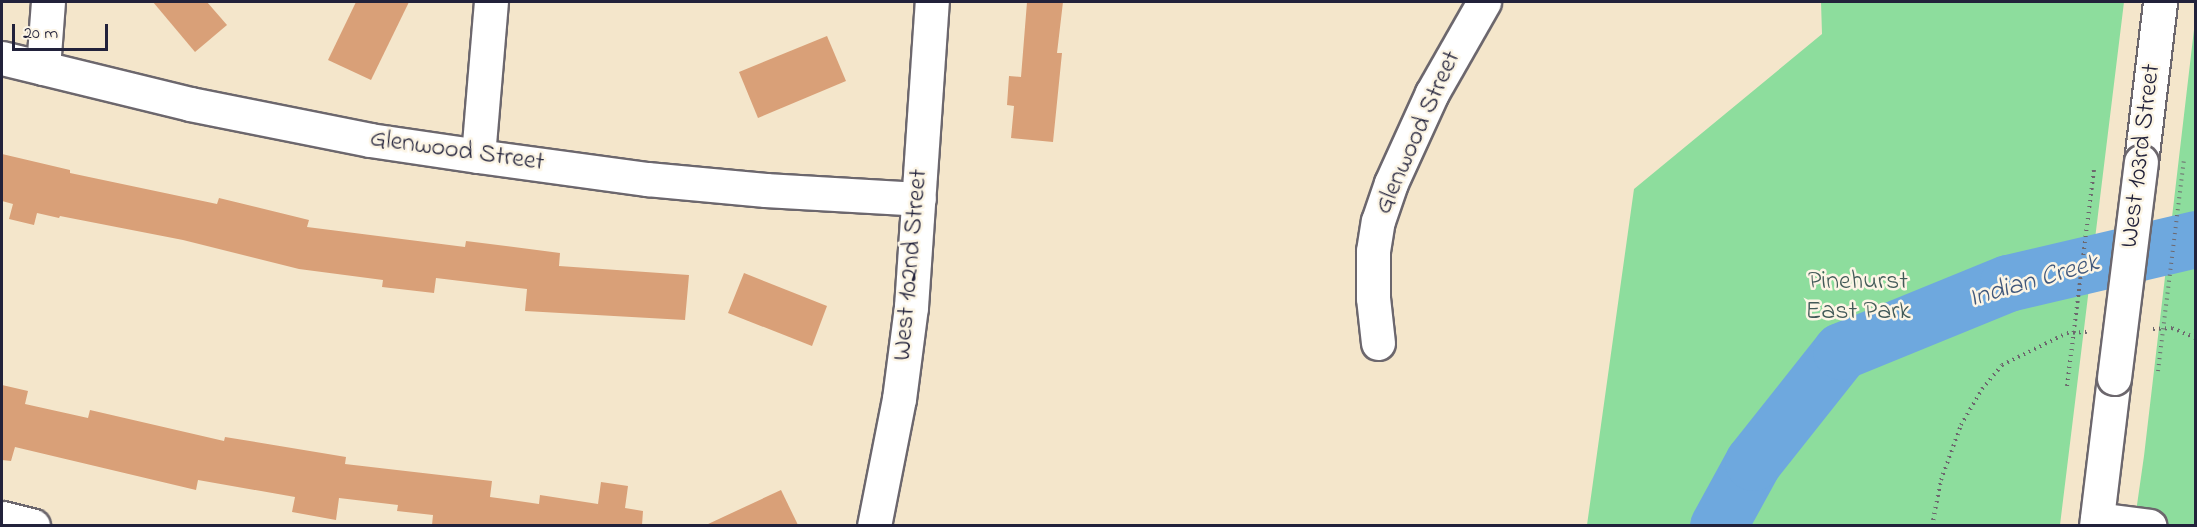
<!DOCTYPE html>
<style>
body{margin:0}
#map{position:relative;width:2197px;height:527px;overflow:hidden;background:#f4e6cb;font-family:"Indie Flower",sans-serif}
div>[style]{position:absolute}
.green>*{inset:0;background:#8ddd9d}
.river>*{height:57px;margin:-28.5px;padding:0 28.5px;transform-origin:28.5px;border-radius:28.5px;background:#6ea8de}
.building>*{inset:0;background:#d9a078}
.path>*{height:4px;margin-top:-2px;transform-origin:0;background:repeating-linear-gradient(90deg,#6c676d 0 1.5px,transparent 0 6px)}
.roads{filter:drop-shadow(2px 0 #6c676d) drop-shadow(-2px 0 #6c676d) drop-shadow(0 2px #6c676d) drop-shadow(0 -2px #6c676d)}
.minor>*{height:33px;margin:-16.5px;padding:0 16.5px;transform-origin:16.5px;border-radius:16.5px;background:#fff}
.major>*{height:33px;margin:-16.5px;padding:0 16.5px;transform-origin:16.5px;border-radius:16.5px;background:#fff}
.path-bridge>*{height:4px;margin-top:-2px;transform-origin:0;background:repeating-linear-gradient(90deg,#6c676d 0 1.5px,transparent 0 6px)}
.bridges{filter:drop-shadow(2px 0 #6c676d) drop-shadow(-2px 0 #6c676d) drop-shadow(0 2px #6c676d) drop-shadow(0 -2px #6c676d)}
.major-bridge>*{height:33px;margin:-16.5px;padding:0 16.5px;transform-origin:16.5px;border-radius:16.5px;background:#fff}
span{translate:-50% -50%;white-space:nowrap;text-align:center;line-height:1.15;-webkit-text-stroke:5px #fcf5e5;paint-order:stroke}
.street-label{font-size:26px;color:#22223b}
.park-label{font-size:26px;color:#425a58}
.water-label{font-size:27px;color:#40587c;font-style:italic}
.frame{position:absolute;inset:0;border:3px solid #22223b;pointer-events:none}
.scale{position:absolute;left:12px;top:24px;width:96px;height:27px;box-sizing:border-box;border:3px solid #22223b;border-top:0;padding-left:8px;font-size:18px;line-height:21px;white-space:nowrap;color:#22223b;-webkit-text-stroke:4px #fcf5e5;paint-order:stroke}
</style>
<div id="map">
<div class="green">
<i style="clip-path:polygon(1821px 2px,2124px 2px,2060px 525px,1587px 525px,1634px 189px,1822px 34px)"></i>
<i style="clip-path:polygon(2195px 21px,2195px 525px,2134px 526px,2144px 456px)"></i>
</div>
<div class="river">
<i style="left:1718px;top:526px;width:73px;rotate:-61.3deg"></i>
<i style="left:1753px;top:462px;width:142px;rotate:-51.6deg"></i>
<i style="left:1841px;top:351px;width:180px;rotate:-22.2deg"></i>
<i style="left:2008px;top:283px;width:193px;rotate:-13.2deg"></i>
</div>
<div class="building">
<i style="clip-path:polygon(153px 2px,207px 2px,227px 25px,195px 52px)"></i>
<i style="clip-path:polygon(356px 2px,409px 2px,371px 80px,328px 60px)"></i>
<i style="clip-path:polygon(1027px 2px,1063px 2px,1057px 53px,1062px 53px,1053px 142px,1011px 138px,1014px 106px,1007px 105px,1009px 76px,1021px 77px)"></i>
<i style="clip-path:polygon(827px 36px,846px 81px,758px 118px,739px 72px)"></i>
<i style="clip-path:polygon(2px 154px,70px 170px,70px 173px,217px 204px,219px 198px,309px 220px,307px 227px,465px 247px,466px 241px,560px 253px,559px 266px,689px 275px,685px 320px,525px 311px,527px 289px,436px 278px,434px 293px,382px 287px,383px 280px,299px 269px,183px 240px,60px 216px,59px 218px,37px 213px,34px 225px,9px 219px,13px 204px,2px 201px)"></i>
<i style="clip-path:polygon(744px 273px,827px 306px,812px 346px,728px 313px)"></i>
<i style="clip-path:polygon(2px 385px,28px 391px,25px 404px,88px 418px,90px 410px,224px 441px,225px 437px,346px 457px,345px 464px,492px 481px,490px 497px,539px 504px,540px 495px,598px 504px,601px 482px,628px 486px,625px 508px,643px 511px,642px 525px,432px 525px,433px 515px,397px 511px,398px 505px,339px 498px,336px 520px,292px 512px,295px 497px,198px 480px,196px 490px,15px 447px,11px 461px,2px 460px)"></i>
<i style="clip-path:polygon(781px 490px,798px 525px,706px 525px)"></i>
</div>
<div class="path">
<i style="left:2153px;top:329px;width:19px;rotate:-3deg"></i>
<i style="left:2172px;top:328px;width:26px;rotate:23deg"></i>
<i style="left:1932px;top:526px;width:47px;rotate:-78.9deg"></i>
<i style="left:1941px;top:480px;width:59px;rotate:-70deg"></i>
<i style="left:1961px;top:425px;width:42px;rotate:-59.7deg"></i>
<i style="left:1982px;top:389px;width:31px;rotate:-50deg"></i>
<i style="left:2002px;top:365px;width:72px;rotate:-26.2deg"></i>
<i style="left:2067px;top:333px;width:22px;rotate:-3deg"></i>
</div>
<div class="roads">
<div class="minor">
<i style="left:2px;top:58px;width:194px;rotate:13.7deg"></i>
<i style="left:190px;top:104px;width:184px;rotate:11.3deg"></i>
<i style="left:370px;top:140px;width:109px;rotate:8.4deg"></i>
<i style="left:478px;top:156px;width:171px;rotate:7.8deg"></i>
<i style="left:647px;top:179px;width:119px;rotate:5.3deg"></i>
<i style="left:765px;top:190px;width:154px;rotate:3.3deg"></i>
<i style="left:43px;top:68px;width:66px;rotate:-85.7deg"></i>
<i style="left:478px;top:156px;width:155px;rotate:-85.2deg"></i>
<i style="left:1378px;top:343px;width:45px;rotate:-96.3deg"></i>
<i style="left:1373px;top:298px;width:47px;rotate:-90deg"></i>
<i style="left:1373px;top:251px;width:30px;rotate:-81deg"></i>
<i style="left:1378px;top:221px;width:40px;rotate:-71.1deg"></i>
<i style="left:1391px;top:183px;width:99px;rotate:-65.5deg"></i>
<i style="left:1432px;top:93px;width:105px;rotate:-60.3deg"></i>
<i style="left:2px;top:518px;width:32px;rotate:14deg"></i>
<i style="left:2097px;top:519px;width:53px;rotate:7.5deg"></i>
<i style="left:874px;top:526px;width:129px;rotate:-78.9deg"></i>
<i style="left:899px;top:399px;width:93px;rotate:-82.6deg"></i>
<i style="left:911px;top:307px;width:306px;rotate:-86.1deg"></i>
</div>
<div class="major">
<i style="left:2141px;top:162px;width:161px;rotate:-83.2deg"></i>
<i style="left:2096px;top:526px;width:149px;rotate:-83.1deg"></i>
</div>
</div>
<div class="path-bridge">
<i style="left:2158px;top:371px;width:213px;rotate:-83deg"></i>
<i style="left:2067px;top:386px;width:220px;rotate:-82.9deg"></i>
</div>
<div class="bridges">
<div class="major-bridge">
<i style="left:2114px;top:378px;width:218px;rotate:-82.9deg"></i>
</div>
</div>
<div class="street-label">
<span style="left:1419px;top:133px;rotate:-66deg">Glenwood Street</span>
<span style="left:457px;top:152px;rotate:8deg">Glenwood Street</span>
<span style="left:2142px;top:156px;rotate:-83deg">West 103rd Street</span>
<span style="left:912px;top:265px;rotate:-85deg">West 102nd Street</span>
</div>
<div class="park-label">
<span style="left:1858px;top:298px">Pinehurst<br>East Park</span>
</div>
<div class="water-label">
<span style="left:2034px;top:281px;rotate:-16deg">Indian Creek</span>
</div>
<div class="frame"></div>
<div class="scale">20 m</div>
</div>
